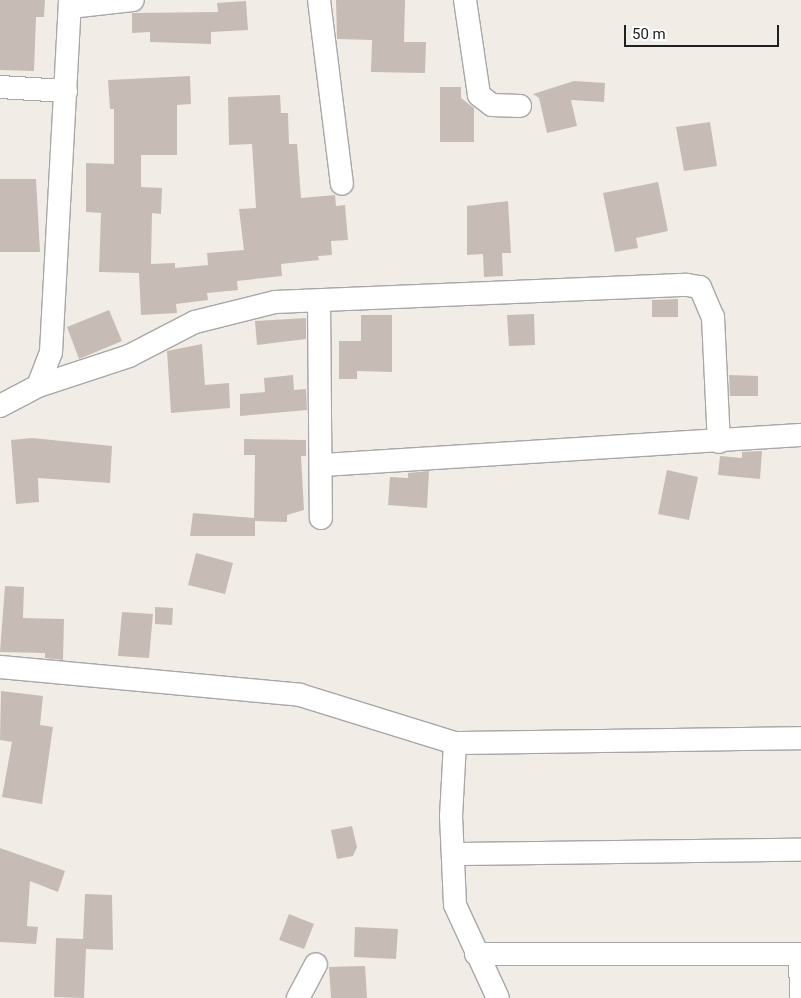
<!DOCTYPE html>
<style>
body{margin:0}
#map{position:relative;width:801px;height:998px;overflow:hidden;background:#f1ede6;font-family:Roboto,sans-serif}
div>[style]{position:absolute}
.building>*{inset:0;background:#c6bcb5}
.roads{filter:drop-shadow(1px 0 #a7a7a7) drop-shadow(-1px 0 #a7a7a7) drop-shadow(0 1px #a7a7a7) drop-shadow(0 -1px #a7a7a7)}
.minor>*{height:22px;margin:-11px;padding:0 11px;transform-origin:11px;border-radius:11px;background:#fff}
span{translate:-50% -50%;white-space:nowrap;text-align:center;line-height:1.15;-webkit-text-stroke:4px #fff;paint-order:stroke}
.scale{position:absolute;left:624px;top:25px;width:155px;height:22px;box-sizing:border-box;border:2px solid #202020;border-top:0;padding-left:6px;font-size:15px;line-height:18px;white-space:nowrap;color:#202020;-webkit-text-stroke:4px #fff;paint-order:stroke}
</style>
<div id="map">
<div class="building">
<i style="clip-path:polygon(0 0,45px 0,44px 17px,36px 17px,34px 71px,0 70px)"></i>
<i style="clip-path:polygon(336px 0,405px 0,404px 42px,426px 42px,425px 73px,371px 72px,372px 40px,337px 39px)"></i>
<i style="clip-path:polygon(246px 1px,248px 30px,211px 32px,211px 44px,150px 42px,150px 32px,132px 33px,132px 13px,218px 12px,217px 3px)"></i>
<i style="clip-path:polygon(190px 76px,191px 104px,177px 105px,177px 155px,141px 155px,141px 187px,162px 188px,161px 214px,152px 213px,151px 264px,175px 263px,175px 268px,208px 265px,207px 253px,244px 250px,239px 209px,256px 208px,252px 144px,229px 145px,228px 97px,280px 95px,281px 113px,288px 113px,289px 144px,297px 144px,301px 198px,335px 195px,336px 206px,345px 205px,348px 240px,331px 241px,332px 255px,318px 256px,319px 260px,281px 264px,282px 276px,237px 281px,238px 290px,207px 293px,208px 300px,176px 304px,177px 313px,141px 315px,139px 273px,99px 272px,101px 213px,86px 212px,86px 163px,114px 164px,114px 109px,110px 109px,108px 80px)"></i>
<i style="clip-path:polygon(574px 81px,605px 83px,604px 102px,571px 100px,577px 126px,547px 133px,539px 98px,533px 94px)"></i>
<i style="clip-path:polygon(440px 87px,461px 87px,461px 98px,474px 108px,474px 142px,440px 142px)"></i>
<i style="clip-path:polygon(710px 122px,717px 166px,684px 171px,676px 127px)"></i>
<i style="clip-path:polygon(0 179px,36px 179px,40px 252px,0 252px)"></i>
<i style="clip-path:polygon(658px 182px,668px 231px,636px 238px,638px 248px,615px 252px,603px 193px)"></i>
<i style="clip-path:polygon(508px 201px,511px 253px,502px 253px,503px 276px,484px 277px,483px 254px,467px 255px,467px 206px)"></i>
<i style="clip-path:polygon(678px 299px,678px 317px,652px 317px,652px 300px)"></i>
<i style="clip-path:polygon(109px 310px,122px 341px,79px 359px,67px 327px)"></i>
<i style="clip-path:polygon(534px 314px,535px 345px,509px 346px,507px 315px)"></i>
<i style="clip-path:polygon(361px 315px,392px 315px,392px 372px,357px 371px,357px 379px,339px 379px,339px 341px,361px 341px)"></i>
<i style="clip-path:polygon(306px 318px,306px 339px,257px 345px,255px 321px)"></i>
<i style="clip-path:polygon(202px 344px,205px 385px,229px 383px,230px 408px,171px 413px,167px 351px)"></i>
<i style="clip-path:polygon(293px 375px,294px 390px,306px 389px,307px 410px,240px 416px,240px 394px,265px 392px,264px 378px)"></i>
<i style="clip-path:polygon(729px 375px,758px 376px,758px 396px,730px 396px)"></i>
<i style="clip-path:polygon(32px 438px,112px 446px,110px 483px,38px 478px,39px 502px,16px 504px,11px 440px)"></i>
<i style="clip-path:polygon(244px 439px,306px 440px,306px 456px,301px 456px,304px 510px,287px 515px,287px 522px,255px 521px,255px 536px,190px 536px,193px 513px,254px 518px,255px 455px,244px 455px)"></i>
<i style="clip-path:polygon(762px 451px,760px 479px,718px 475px,720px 456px,742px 458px,742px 452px)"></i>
<i style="clip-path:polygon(667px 470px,698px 477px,689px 520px,658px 514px)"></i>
<i style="clip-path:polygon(429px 471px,427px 508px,388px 505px,390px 477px,408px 478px,408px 473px)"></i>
<i style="clip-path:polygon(196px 553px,233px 563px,225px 594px,188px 585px)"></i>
<i style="clip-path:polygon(5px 586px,24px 587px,23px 618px,64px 619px,63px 660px,45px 658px,45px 653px,0 652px)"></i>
<i style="clip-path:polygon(155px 607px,173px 608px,172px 625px,155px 624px)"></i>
<i style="clip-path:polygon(122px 612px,153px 614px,149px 658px,118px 656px)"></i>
<i style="clip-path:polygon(1px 691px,43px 696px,40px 725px,53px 727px,42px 804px,2px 797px,12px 742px,0 740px)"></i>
<i style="clip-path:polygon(352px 826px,357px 847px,353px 856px,337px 859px,331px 830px)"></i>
<i style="clip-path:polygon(0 848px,65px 871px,58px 892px,30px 881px,27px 926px,38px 927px,36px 944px,0 942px)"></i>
<i style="clip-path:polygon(85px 894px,112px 895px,113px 950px,86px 949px,84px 998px,54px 997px,56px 938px,83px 939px)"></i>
<i style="clip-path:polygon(289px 914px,314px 924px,304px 949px,279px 940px)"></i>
<i style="clip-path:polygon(355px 927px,398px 929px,396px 959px,354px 957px)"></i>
<i style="clip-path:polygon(365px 966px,367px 998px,331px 998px,329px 967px)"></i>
</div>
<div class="roads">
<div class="minor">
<i style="left:319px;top:0;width:185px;rotate:82.9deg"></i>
<i style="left:465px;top:0;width:96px;rotate:81.6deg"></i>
<i style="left:479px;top:95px;width:16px;rotate:38deg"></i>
<i style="left:492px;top:105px;width:28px;rotate:2deg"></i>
<i style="left:70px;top:7px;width:63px;rotate:-6.3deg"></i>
<i style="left:0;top:87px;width:66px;rotate:3.5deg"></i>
<i style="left:319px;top:301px;width:217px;rotate:89.5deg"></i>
<i style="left:38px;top:386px;width:96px;rotate:-18.2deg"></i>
<i style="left:129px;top:356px;width:74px;rotate:-27.3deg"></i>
<i style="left:195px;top:322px;width:82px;rotate:-14deg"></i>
<i style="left:275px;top:302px;width:412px;rotate:-2.4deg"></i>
<i style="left:687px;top:285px;width:13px;rotate:9deg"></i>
<i style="left:700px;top:287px;width:33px;rotate:67deg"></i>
<i style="left:713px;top:317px;width:125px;rotate:87.3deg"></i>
<i style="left:0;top:406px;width:43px;rotate:-27.8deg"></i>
<i style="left:38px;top:386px;width:36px;rotate:-69deg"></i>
<i style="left:51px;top:352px;width:353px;rotate:-86.9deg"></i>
<i style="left:322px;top:465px;width:480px;rotate:-3.6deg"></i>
<i style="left:0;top:667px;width:301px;rotate:5.3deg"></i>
<i style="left:300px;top:695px;width:162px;rotate:17.2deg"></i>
<i style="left:455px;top:743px;width:73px;rotate:93.1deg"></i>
<i style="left:451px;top:816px;width:89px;rotate:87.4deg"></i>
<i style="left:455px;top:905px;width:102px;rotate:65.2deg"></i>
<i style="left:455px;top:743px;width:346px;rotate:-0.8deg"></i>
<i style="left:453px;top:854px;width:348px;rotate:-0.7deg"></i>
<i style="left:476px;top:954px;width:325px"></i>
<i style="left:800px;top:954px;width:44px;rotate:88.7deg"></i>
<i style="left:298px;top:998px;width:38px;rotate:-62deg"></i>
</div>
</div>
<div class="scale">50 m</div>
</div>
